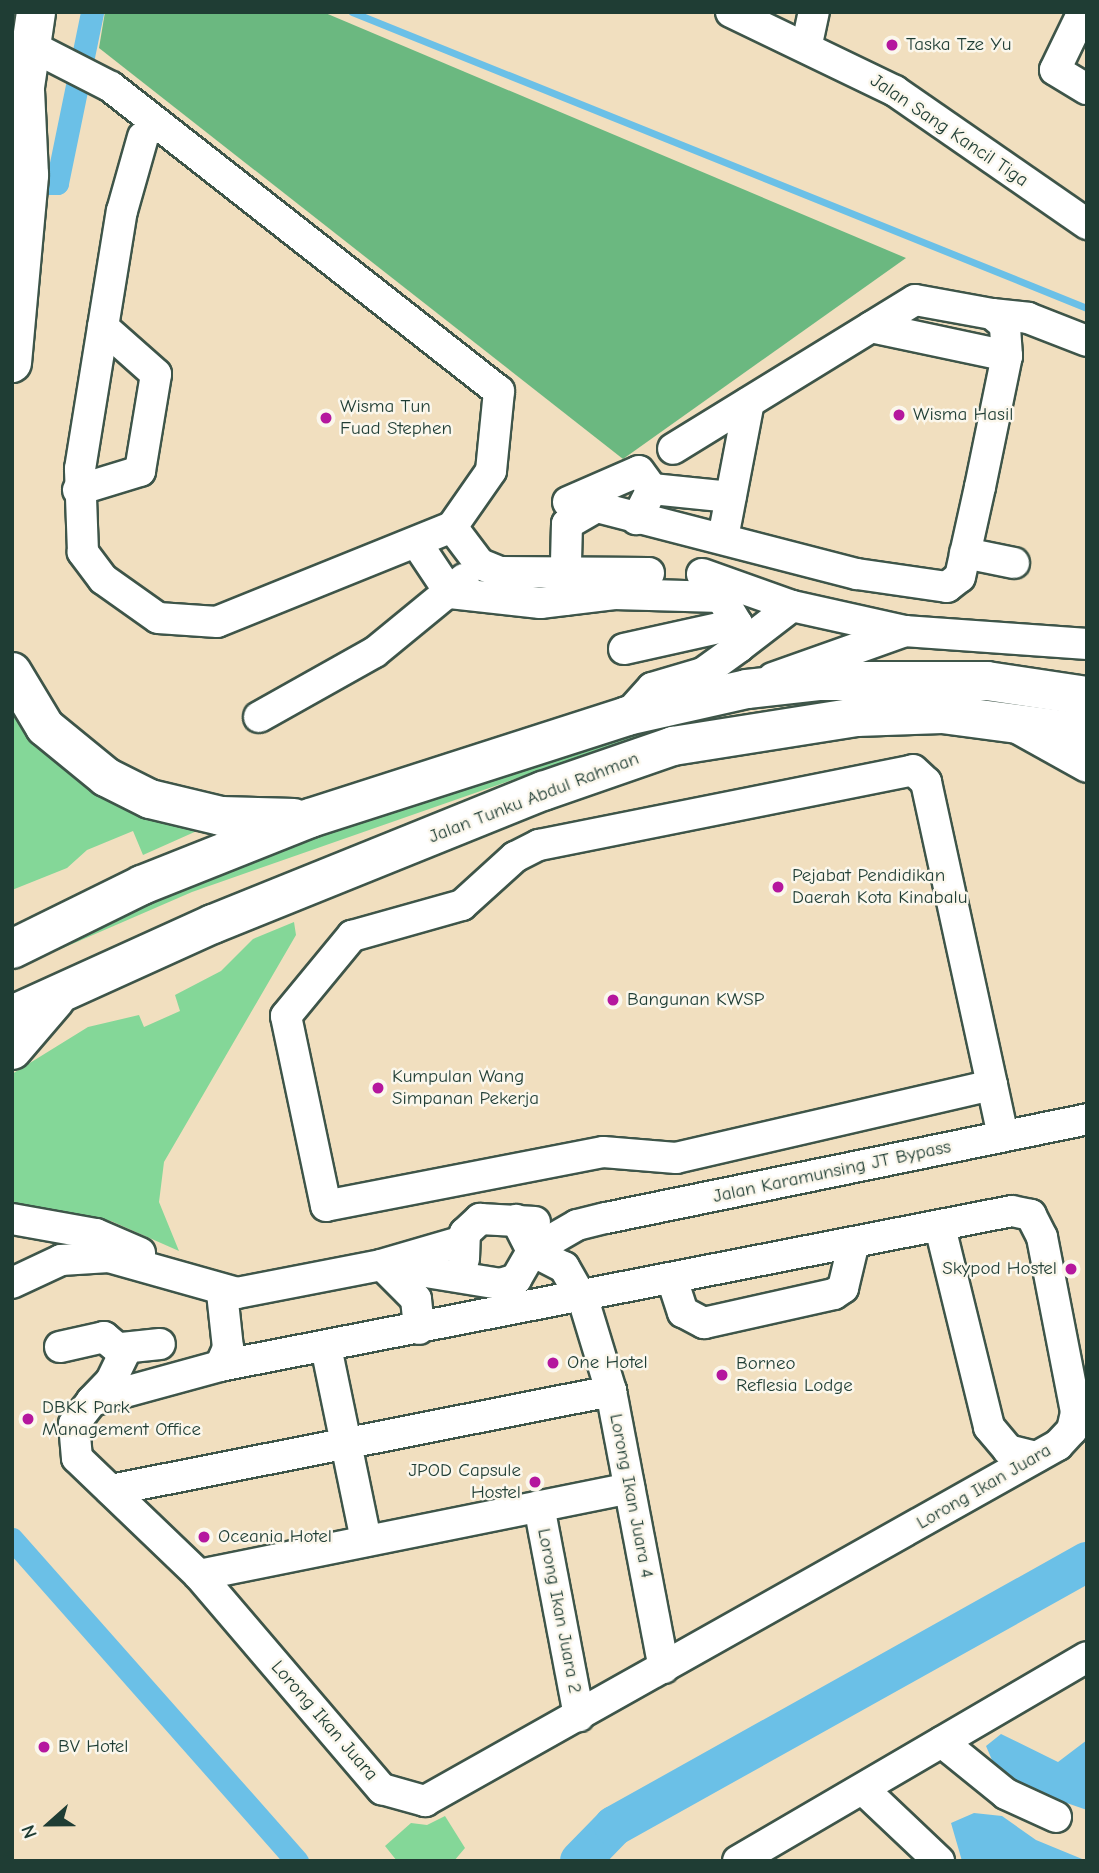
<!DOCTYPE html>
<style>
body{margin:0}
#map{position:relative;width:1099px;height:1873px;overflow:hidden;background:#f1dfbf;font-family:"Comic Neue",sans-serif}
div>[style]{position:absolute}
.green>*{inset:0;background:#84d798}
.forest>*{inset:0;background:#6bb880}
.water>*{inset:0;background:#6bc0e7}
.stream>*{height:7px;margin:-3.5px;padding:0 3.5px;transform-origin:3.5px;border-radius:3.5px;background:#6bc0e7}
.canal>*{height:23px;margin:-11.5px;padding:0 11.5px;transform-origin:11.5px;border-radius:11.5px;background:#6bc0e7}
.river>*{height:40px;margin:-20px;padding:0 20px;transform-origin:20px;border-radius:20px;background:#6bc0e7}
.roads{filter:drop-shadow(2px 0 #3e5549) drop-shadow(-2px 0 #3e5549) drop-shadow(0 2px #3e5549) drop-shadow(0 -2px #3e5549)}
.minor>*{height:30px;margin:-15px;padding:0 15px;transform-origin:15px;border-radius:15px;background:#fff}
.major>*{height:38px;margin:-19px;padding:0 19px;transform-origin:19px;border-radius:19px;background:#fff}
.dots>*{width:19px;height:19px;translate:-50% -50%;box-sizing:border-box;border:4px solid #fbf7ec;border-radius:50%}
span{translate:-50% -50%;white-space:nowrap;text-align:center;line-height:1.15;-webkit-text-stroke:5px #fbf7ec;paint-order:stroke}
.poi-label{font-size:19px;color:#1f3d34}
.left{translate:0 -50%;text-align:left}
.right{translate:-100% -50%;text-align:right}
.street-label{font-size:19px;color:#1f3d34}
.frame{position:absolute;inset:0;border:14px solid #1f3d34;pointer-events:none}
.north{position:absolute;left:14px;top:1789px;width:70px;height:70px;-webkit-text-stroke:5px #fbf7ec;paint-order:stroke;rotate:249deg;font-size:19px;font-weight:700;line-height:28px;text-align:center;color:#1f3d34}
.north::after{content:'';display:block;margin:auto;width:24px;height:32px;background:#1f3d34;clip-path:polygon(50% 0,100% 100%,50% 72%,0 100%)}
</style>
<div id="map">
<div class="green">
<i style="clip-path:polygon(12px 689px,208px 826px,143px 855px,133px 831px,87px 850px,67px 868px,12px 890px)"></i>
<i style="clip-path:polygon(669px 725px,192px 892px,56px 951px,189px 883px,283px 846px,600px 736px)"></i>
<i style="clip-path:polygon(294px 922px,296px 935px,164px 1162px,159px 1202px,179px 1251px,111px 1221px,12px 1208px,12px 1074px,88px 1027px,139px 1015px,144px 1027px,180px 1011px,175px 995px,221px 971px,253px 939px)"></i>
<i style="clip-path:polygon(445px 1816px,465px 1848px,454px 1861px,397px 1861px,385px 1846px,411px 1823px,427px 1825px)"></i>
</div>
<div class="forest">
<i style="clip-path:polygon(105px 12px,323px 12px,906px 258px,623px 459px,99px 48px)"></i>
</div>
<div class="water">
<i style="clip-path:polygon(1001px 1734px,1058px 1762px,1087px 1740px,1087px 1810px,1029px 1790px,995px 1767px,986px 1746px)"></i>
<i style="clip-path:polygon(974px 1813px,1002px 1816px,1036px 1840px,1087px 1861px,962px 1861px,951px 1823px)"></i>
</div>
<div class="stream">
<i style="left:352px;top:12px;width:792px;rotate:21.94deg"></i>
</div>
<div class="canal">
<i style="left:48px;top:183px;width:9px"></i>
<i style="left:57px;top:183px;width:175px;rotate:-78.4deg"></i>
<i style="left:12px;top:1539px;width:430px;rotate:48.5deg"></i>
</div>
<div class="river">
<i style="left:580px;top:1861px;width:49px;rotate:-45.8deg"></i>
<i style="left:614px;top:1826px;width:542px;rotate:-29.17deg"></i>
</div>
<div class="roads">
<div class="minor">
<i style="left:731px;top:12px;width:182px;rotate:25.7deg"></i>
<i style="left:895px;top:91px;width:234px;rotate:34.7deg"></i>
<i style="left:1083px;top:12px;width:64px;rotate:115.8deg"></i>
<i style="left:1055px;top:70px;width:37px;rotate:31deg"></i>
<i style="left:807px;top:44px;width:33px;rotate:-78deg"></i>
<i style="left:31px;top:46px;width:90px;rotate:27.1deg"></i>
<i style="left:111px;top:87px;width:493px;rotate:38.1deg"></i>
<i style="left:499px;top:391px;width:80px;rotate:95.7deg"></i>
<i style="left:491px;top:471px;width:68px;rotate:124.9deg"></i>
<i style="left:452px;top:527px;width:253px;rotate:158deg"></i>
<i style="left:217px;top:622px;width:59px;rotate:-176.1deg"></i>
<i style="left:158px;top:618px;width:67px;rotate:-144.7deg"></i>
<i style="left:103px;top:579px;width:34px;rotate:-127deg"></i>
<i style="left:83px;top:552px;width:83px;rotate:-92.1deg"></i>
<i style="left:80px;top:469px;width:261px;rotate:-80.8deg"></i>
<i style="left:122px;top:211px;width:77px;rotate:-74.2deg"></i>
<i style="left:992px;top:314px;width:36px;rotate:6deg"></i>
<i style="left:1028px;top:318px;width:63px;rotate:21.3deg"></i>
<i style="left:871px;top:327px;width:139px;rotate:12deg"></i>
<i style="left:652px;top:489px;width:79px;rotate:5.8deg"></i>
<i style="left:78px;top:490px;width:65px;rotate:-17deg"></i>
<i style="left:140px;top:471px;width:98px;rotate:-80.6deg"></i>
<i style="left:156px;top:374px;width:71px;rotate:-138.4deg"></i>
<i style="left:568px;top:502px;width:77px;rotate:-23.6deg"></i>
<i style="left:639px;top:471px;width:22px;rotate:54deg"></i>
<i style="left:652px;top:489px;width:34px;rotate:117deg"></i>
<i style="left:452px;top:527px;width:46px;rotate:52.9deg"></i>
<i style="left:480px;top:564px;width:22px;rotate:22deg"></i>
<i style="left:500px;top:572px;width:149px;rotate:0.4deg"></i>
<i style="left:723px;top:538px;width:138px;rotate:-79.2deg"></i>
<i style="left:416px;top:542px;width:61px;rotate:56.3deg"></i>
<i style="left:450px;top:593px;width:91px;rotate:6.3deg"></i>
<i style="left:540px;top:603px;width:75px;rotate:-6.9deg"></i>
<i style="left:614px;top:594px;width:107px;rotate:1.6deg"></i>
<i style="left:721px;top:597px;width:31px;rotate:59deg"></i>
<i style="left:737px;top:624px;width:23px;rotate:85deg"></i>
<i style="left:739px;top:647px;width:44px;rotate:144.2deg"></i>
<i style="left:703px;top:673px;width:53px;rotate:163.6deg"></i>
<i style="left:652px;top:688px;width:38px;rotate:132deg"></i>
<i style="left:965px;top:553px;width:50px;rotate:11.5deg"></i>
<i style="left:702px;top:574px;width:96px;rotate:19.6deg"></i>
<i style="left:792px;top:606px;width:116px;rotate:12.5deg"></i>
<i style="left:565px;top:600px;width:76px;rotate:-88.5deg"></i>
<i style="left:567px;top:524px;width:34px;rotate:-30deg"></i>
<i style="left:597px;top:507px;width:268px;rotate:14.5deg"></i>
<i style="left:857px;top:574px;width:91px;rotate:8.2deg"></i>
<i style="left:947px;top:587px;width:16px;rotate:-38deg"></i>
<i style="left:960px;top:577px;width:92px;rotate:-77.5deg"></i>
<i style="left:980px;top:487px;width:134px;rotate:-78.4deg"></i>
<i style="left:1007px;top:356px;width:31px;rotate:-94deg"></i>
<i style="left:1005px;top:325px;width:17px;rotate:-140deg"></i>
<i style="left:992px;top:314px;width:78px;rotate:-169.7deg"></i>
<i style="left:915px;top:300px;width:284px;rotate:148.4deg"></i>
<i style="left:739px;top:647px;width:67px;rotate:-37.7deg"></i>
<i style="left:624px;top:649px;width:116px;rotate:-12.5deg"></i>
<i style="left:773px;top:678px;width:140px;rotate:-19.6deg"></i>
<i style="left:905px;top:631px;width:182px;rotate:4.1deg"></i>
<i style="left:259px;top:717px;width:133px;rotate:-29.3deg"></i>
<i style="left:375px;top:652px;width:115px;rotate:-39.4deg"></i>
<i style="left:1017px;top:728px;width:80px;rotate:29.1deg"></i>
<i style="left:992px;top:1085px;width:324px;rotate:167deg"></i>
<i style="left:676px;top:1158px;width:73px;rotate:-175.3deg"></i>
<i style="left:603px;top:1152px;width:282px;rotate:169deg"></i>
<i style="left:326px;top:1206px;width:194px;rotate:-101.9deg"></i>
<i style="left:286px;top:1016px;width:104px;rotate:-50.5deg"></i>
<i style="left:352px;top:936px;width:114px;rotate:-15.7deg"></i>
<i style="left:462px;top:905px;width:72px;rotate:-42.2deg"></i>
<i style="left:515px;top:857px;width:27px;rotate:-27deg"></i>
<i style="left:539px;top:845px;width:381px;rotate:-11.3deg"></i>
<i style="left:913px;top:770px;width:18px;rotate:43deg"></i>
<i style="left:926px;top:782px;width:310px;rotate:77.7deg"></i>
<i style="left:992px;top:1085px;width:52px;rotate:77.8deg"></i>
<i style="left:12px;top:1219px;width:85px;rotate:10.1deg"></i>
<i style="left:96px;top:1234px;width:48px;rotate:23.4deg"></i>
<i style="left:940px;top:1227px;width:206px;rotate:76.2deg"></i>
<i style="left:989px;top:1427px;width:30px;rotate:50deg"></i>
<i style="left:1008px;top:1450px;width:29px;rotate:14deg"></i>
<i style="left:532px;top:1251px;width:52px;rotate:-30deg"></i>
<i style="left:577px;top:1225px;width:30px;rotate:-14deg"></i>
<i style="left:606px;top:1218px;width:491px;rotate:-11.6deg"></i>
<i style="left:532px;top:1251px;width:36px;rotate:27deg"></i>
<i style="left:564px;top:1267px;width:40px;rotate:60.3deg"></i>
<i style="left:584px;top:1302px;width:93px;rotate:73.1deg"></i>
<i style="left:611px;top:1391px;width:282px;rotate:79.2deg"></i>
<i style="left:464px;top:1259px;width:26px;rotate:-88deg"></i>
<i style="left:465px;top:1233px;width:21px;rotate:-43deg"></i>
<i style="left:480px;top:1219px;width:55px;rotate:3.1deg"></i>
<i style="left:382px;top:1265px;width:48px;rotate:45deg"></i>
<i style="left:416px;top:1299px;width:30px;rotate:84deg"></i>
<i style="left:389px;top:1266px;width:112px;rotate:9.2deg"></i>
<i style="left:500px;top:1284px;width:17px;rotate:-17deg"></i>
<i style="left:516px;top:1279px;width:32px;rotate:-60deg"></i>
<i style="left:532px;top:1251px;width:35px;rotate:-117deg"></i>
<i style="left:673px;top:1282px;width:32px;rotate:72deg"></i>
<i style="left:683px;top:1312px;width:24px;rotate:28deg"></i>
<i style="left:704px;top:1323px;width:133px;rotate:-12.6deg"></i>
<i style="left:834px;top:1294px;width:11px;rotate:-34deg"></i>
<i style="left:843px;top:1288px;width:43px;rotate:-76.6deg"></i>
<i style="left:12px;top:1283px;width:54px;rotate:-25.1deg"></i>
<i style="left:61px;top:1260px;width:48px;rotate:-3.6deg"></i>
<i style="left:109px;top:1257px;width:133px;rotate:15.7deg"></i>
<i style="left:237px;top:1293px;width:147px;rotate:-11deg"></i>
<i style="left:381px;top:1265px;width:85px;rotate:-16.3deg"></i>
<i style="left:60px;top:1347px;width:45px;rotate:-12.8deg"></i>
<i style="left:104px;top:1337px;width:26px;rotate:40deg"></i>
<i style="left:124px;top:1354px;width:30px;rotate:116deg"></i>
<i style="left:111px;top:1381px;width:28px;rotate:134deg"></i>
<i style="left:92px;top:1401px;width:29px;rotate:128deg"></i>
<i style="left:74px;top:1424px;width:34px;rotate:85deg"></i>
<i style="left:77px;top:1458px;width:169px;rotate:43.8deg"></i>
<i style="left:199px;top:1575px;width:282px;rotate:49.5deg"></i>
<i style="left:382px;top:1789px;width:45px;rotate:15.6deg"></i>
<i style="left:425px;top:1801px;width:726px;rotate:-29.35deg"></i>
<i style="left:1058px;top:1445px;width:21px;rotate:-47deg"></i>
<i style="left:1072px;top:1430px;width:18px;rotate:-77deg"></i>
<i style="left:1076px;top:1412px;width:178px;rotate:-101deg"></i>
<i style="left:1042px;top:1237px;width:25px;rotate:-117deg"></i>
<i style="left:1031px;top:1215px;width:19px;rotate:-168deg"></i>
<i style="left:1012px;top:1211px;width:807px;rotate:168.93deg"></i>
<i style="left:220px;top:1366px;width:133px;rotate:164.7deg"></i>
<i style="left:326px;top:1347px;width:198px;rotate:78.3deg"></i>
<i style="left:122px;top:1348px;width:38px;rotate:-6deg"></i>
<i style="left:220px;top:1366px;width:20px;rotate:-66deg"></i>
<i style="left:228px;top:1348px;width:55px;rotate:-96.2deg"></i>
<i style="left:111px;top:1490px;width:510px;rotate:-11.2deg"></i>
<i style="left:539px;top:1506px;width:214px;rotate:79.2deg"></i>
<i style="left:199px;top:1575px;width:439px;rotate:-11.4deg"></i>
<i style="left:942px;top:1742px;width:82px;rotate:39.1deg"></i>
<i style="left:1006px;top:1794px;width:55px;rotate:24.7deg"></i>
<i style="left:865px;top:1791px;width:102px;rotate:43.4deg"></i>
<i style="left:738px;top:1861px;width:404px;rotate:-30.3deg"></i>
</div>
<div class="major">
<i style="left:21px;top:114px;width:103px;rotate:-81.6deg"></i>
<i style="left:12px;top:363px;width:189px;rotate:-84.8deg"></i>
<i style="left:29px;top:175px;width:84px;rotate:-92.7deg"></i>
<i style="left:12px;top:672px;width:64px;rotate:59deg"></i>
<i style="left:45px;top:727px;width:79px;rotate:39.3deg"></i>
<i style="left:106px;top:777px;width:49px;rotate:26.6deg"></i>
<i style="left:150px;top:799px;width:73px;rotate:13.5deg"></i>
<i style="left:221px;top:816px;width:73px;rotate:1.6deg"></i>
<i style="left:12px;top:949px;width:145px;rotate:-26.2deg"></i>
<i style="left:142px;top:885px;width:181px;rotate:-21.7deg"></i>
<i style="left:310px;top:818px;width:333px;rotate:-17.8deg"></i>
<i style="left:627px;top:716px;width:123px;rotate:-12.7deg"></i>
<i style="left:747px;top:689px;width:72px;rotate:-6.3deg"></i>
<i style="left:819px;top:681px;width:168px"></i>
<i style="left:987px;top:681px;width:101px;rotate:8.5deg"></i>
<i style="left:12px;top:1015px;width:221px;rotate:-24.4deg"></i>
<i style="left:213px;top:924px;width:356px;rotate:-22deg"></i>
<i style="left:543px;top:791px;width:138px;rotate:-19.1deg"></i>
<i style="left:673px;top:746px;width:186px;rotate:-9deg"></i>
<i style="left:857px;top:717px;width:85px;rotate:-2deg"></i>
<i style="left:942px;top:714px;width:146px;rotate:7.5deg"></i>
<i style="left:12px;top:1050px;width:66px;rotate:-49.3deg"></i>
</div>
</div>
<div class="dots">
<i style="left:892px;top:45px;background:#b5179e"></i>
<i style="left:899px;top:415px;background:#b5179e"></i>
<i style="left:326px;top:418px;background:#b5179e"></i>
<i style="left:778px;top:887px;background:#b5179e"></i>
<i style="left:613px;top:1000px;background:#b5179e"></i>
<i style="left:378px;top:1088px;background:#b5179e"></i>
<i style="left:1071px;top:1269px;background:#b5179e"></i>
<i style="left:553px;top:1363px;background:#b5179e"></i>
<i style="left:722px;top:1375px;background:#b5179e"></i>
<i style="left:28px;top:1419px;background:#b5179e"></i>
<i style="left:535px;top:1482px;background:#b5179e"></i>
<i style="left:204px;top:1537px;background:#b5179e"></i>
<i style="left:44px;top:1747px;background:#b5179e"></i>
</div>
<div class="poi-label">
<span class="left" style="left:906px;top:45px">Taska Tze Yu</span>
<span class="left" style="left:340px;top:418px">Wisma Tun<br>Fuad Stephen</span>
<span class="left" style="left:913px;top:415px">Wisma Hasil</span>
<span class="left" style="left:792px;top:887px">Pejabat Pendidikan<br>Daerah Kota Kinabalu</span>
<span class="left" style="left:627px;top:1000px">Bangunan KWSP</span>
<span class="left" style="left:392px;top:1088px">Kumpulan Wang<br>Simpanan Pekerja</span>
<span class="right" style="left:1057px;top:1269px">Skypod Hostel</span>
<span class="left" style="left:567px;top:1363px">One Hotel</span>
<span class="left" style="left:736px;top:1375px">Borneo<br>Reflesia Lodge</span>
<span class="left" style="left:42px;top:1419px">DBKK Park<br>Management Office</span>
<span class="right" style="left:521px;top:1482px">JPOD Capsule<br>Hostel</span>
<span class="left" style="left:218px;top:1537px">Oceania Hotel</span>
<span class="left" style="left:58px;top:1747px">BV Hotel</span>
</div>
<div class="street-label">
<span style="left:949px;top:131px;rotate:34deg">Jalan Sang Kancil Tiga</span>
<span style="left:534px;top:798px;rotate:-21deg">Jalan Tunku Abdul Rahman</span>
<span style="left:832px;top:1172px;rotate:-12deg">Jalan Karamunsing JT Bypass</span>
<span style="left:984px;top:1487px;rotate:-30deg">Lorong Ikan Juara</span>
<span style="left:631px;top:1496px;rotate:79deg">Lorong Ikan Juara 4</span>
<span style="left:559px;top:1611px;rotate:79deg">Lorong Ikan Juara 2</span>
<span style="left:324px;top:1721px;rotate:49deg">Lorong Ikan Juara</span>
</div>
<div class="frame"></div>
<div class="north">N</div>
</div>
